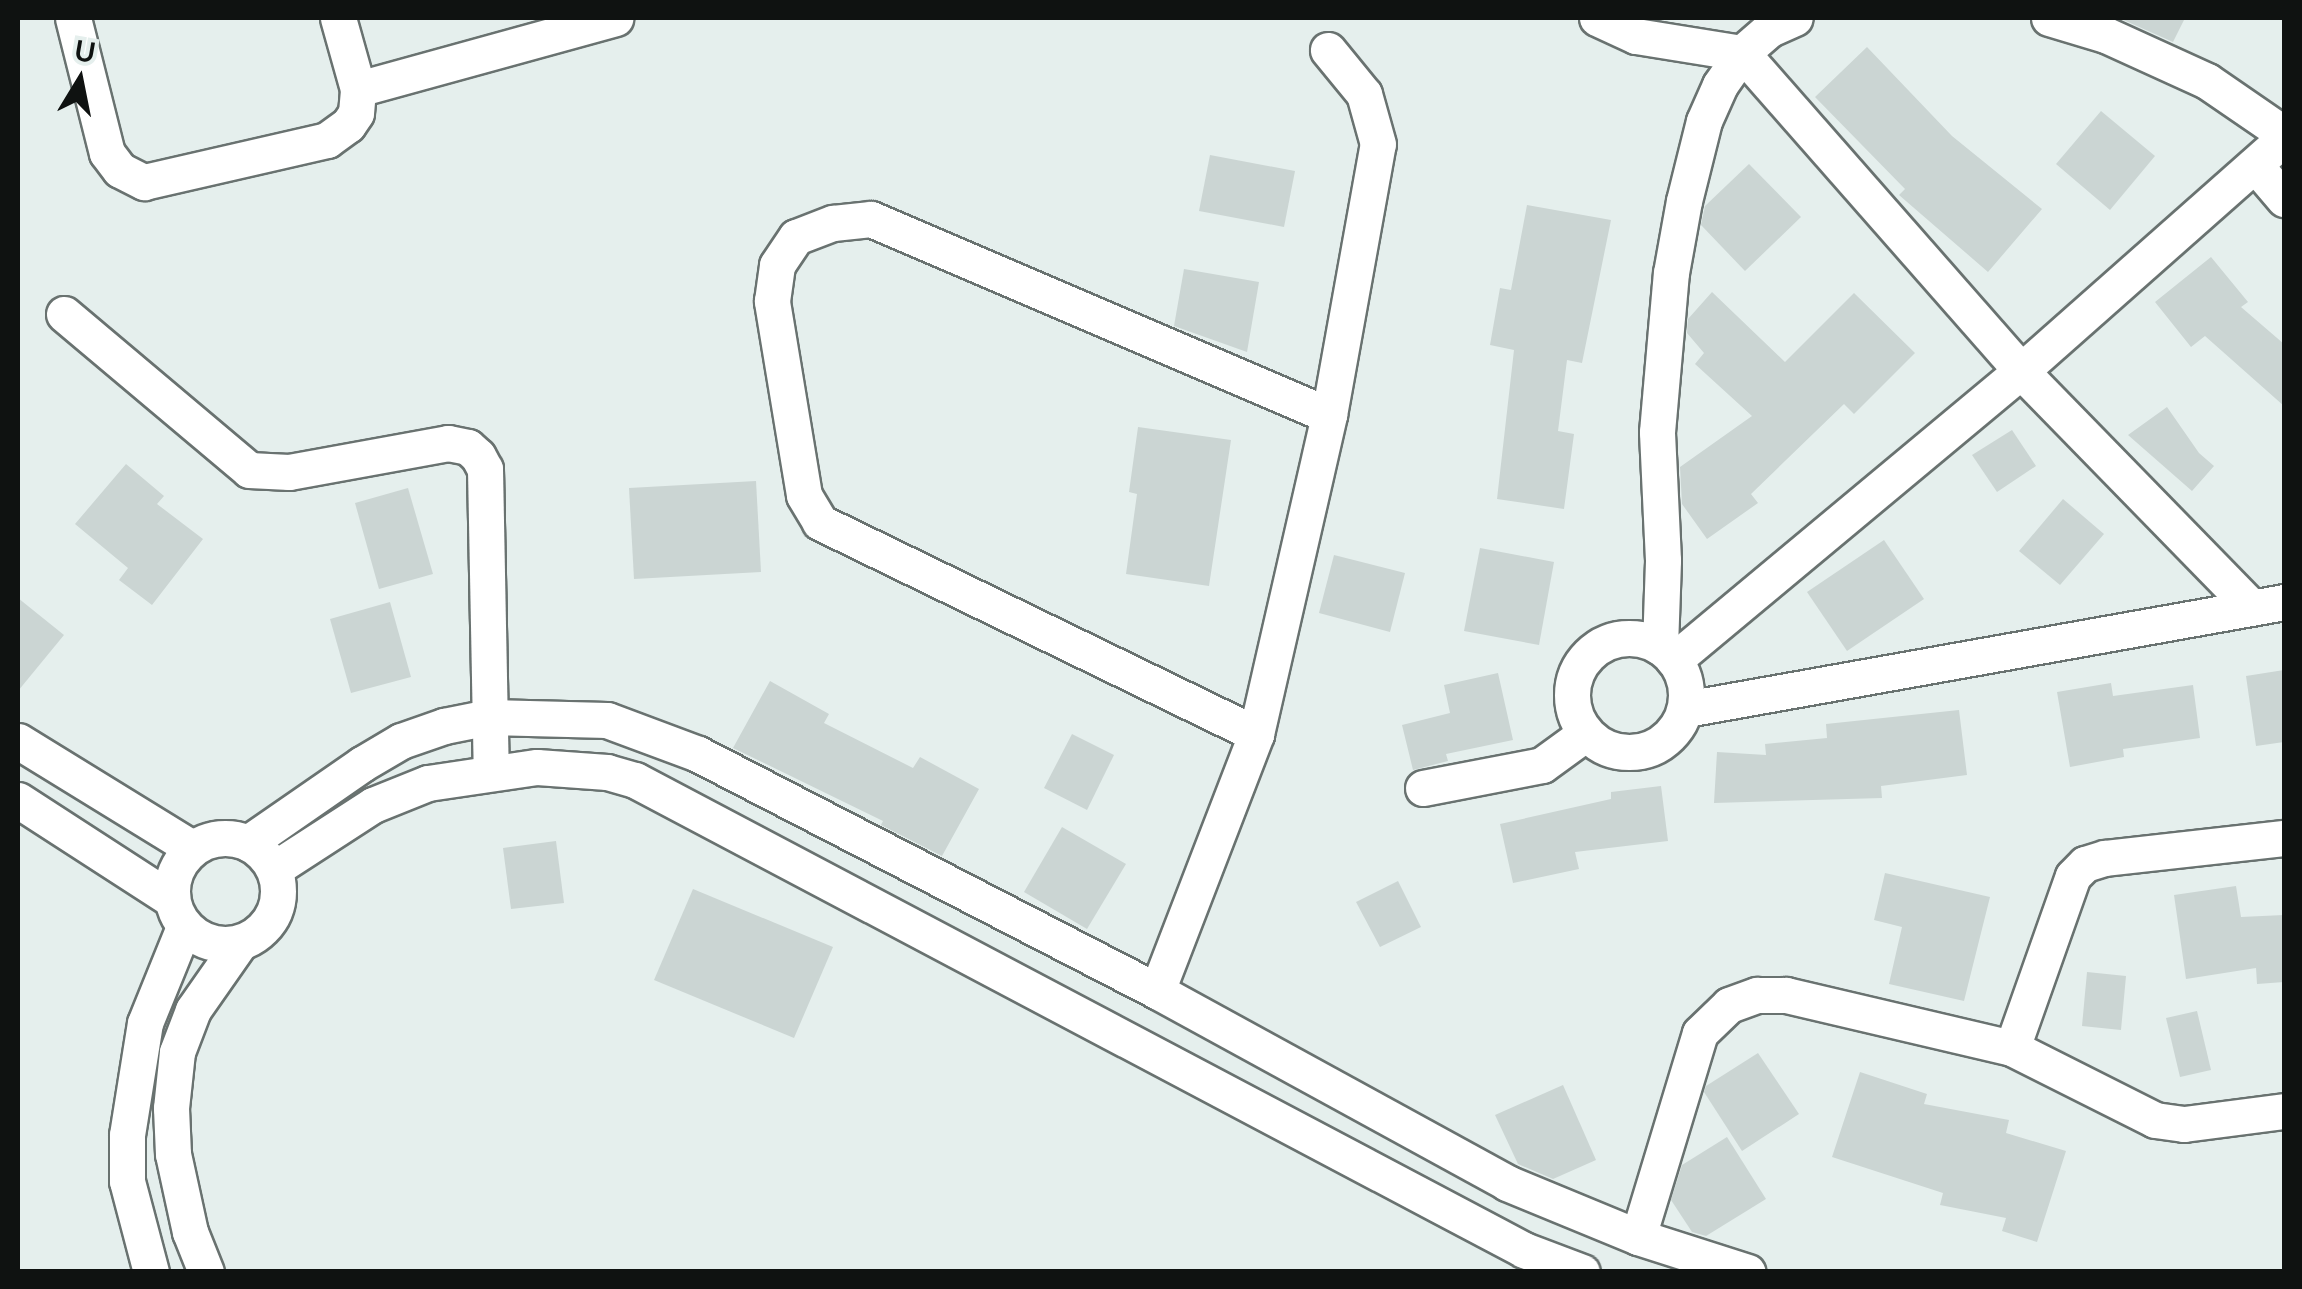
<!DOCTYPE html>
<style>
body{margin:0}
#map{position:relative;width:2302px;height:1289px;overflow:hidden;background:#e5efed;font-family:Lato,sans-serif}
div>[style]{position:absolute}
.building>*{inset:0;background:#cbd5d3}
.roads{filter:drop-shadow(2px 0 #697270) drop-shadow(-2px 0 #697270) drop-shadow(0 2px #697270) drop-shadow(0 -2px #697270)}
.minor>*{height:35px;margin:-17.5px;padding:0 17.5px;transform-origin:17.5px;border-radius:17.5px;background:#fff}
.minor>.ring{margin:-17.5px;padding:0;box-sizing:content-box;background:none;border:35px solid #fff;border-radius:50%}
span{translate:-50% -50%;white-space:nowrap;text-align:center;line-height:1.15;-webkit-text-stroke:8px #e5efed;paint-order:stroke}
.frame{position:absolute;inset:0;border:20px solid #0f1211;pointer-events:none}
.north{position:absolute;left:30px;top:30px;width:100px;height:100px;-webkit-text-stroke:8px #e5efed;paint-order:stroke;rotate:10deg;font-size:28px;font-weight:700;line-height:40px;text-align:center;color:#0f1211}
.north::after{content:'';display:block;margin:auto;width:35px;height:45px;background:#0f1211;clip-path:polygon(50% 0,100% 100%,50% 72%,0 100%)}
</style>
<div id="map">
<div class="building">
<i style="clip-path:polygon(2119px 18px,2185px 18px,2173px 42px)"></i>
<i style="clip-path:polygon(1867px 47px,1952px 136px,2042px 209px,1988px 272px,1899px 195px,1905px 189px,1815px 97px)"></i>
<i style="clip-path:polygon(2101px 111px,2155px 156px,2110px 210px,2056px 164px)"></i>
<i style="clip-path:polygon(1210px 155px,1295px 171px,1284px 227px,1199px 211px)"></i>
<i style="clip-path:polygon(1749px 164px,1801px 217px,1745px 271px,1701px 225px,1705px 206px)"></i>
<i style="clip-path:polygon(1527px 205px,1611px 220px,1582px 363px,1567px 360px,1558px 431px,1574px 434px,1564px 509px,1497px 499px,1514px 350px,1490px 345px,1500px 288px,1511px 290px)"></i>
<i style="clip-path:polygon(2211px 257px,2248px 302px,2241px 307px,2284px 344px,2284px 406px,2205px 336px,2191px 347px,2155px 302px)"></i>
<i style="clip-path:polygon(1184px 269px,1259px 282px,1247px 352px,1174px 326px)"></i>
<i style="clip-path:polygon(1712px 292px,1785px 362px,1854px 293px,1915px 353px,1854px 414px,1844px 404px,1751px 494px,1758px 503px,1707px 539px,1682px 504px,1680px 467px,1752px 416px,1695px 364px,1704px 353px,1687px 333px,1688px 319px)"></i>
<i style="clip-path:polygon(2167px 407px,2199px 453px,2214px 466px,2192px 491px,2128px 435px)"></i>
<i style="clip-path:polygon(1138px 427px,1231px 440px,1209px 586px,1126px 574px,1137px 494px,1129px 492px)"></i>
<i style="clip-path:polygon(2012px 430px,2036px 466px,1997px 492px,1972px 455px)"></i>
<i style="clip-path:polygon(126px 464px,164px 496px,157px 504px,203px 539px,152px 605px,119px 580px,128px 568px,75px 524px)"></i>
<i style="clip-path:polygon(756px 481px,761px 572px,634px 579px,629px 488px)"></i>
<i style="clip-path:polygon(408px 488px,433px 574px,379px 589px,355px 503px)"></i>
<i style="clip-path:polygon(2063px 499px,2104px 534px,2060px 585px,2019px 551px)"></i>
<i style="clip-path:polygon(1884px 540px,1924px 599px,1847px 651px,1807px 592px)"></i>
<i style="clip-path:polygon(1480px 548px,1554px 562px,1539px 645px,1464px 631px)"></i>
<i style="clip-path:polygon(1334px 555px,1405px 573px,1390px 632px,1319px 613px)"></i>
<i style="clip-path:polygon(18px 598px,64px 635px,18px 691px)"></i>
<i style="clip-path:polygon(390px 602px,411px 677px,351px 693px,330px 619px)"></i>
<i style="clip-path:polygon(2284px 670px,2284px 742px,2256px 746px,2246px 676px)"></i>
<i style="clip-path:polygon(1498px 673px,1513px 740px,1446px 754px,1448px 761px,1413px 770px,1402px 725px,1450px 713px,1444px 685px)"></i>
<i style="clip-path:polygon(770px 681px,829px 714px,824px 723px,913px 768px,920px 757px,979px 789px,942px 856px,881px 825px,883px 821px,733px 748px)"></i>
<i style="clip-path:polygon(2111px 683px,2113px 696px,2193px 685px,2200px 738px,2123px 749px,2124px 757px,2070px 767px,2057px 692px)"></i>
<i style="clip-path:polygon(1959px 710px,1967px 775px,1881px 786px,1882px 798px,1714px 803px,1717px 752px,1766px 755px,1765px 744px,1827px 738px,1826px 724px)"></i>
<i style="clip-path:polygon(1072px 734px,1114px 755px,1087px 810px,1044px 788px)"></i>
<i style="clip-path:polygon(1661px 786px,1668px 841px,1575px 852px,1579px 869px,1513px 883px,1500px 824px,1611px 799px,1611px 792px)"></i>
<i style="clip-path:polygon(1062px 827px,1126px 864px,1087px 929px,1024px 892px)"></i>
<i style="clip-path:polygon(556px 841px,564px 903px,511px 909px,503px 848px)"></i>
<i style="clip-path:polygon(1885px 873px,1990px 897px,1964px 1001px,1889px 984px,1902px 927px,1874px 920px)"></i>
<i style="clip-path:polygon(1398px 881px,1421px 927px,1380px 947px,1356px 902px)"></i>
<i style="clip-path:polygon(2236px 886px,2241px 917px,2284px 915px,2284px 982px,2257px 984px,2256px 968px,2186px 979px,2174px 895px)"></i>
<i style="clip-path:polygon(693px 889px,833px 947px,794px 1038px,654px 980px)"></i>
<i style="clip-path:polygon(2087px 972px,2126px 976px,2121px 1030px,2082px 1026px)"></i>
<i style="clip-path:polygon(2197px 1011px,2211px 1070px,2180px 1077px,2166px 1018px)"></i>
<i style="clip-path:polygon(1758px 1053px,1799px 1114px,1742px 1151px,1704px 1092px,1706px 1086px)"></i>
<i style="clip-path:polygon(1860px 1072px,1927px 1094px,1924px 1104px,2009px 1120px,2006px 1133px,2066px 1151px,2037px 1242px,2002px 1231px,2006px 1218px,1940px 1205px,1943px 1193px,1832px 1157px)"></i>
<i style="clip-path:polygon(1563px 1085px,1596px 1160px,1553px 1179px,1518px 1164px,1495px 1115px)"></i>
<i style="clip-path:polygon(1727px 1137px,1766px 1199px,1706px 1236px,1692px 1232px,1671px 1200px,1682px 1165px)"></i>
</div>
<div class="roads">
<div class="minor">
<i style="left:73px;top:18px;width:139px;rotate:75.9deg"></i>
<i style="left:107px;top:153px;width:21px;rotate:53deg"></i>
<i style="left:120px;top:170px;width:27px;rotate:27deg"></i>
<i style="left:144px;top:182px;width:188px;rotate:-12.9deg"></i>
<i style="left:327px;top:140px;width:26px;rotate:-36deg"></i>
<i style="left:348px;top:125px;width:14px;rotate:-56deg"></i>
<i style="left:356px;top:113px;width:24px;rotate:-85deg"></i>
<i style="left:338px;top:18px;width:74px;rotate:74.3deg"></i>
<i style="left:358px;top:89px;width:267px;rotate:-15.4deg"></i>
<i style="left:1597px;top:18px;width:43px;rotate:24.8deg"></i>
<i style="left:1636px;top:36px;width:107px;rotate:9.1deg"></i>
<i style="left:1742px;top:53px;width:423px;rotate:48.7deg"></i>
<i style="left:2021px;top:371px;width:330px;rotate:45.7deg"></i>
<i style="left:2049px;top:18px;width:59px;rotate:16.6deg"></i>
<i style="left:2106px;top:35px;width:111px;rotate:24.5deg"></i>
<i style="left:2207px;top:81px;width:93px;rotate:34.5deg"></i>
<i style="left:2255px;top:165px;width:45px;rotate:49.5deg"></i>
<i style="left:64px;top:314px;width:242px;rotate:40.1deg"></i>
<i style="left:249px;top:470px;width:40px;rotate:2.9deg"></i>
<i style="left:289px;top:472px;width:162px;rotate:-10.3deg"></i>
<i style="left:448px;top:443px;width:20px;rotate:11deg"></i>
<i style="left:468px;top:447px;width:13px;rotate:42deg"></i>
<i style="left:478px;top:456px;width:15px;rotate:62deg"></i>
<i style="left:485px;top:469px;width:302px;rotate:88.9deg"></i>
<i class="ring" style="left:1572px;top:638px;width:79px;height:79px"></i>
<i style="left:1660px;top:647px;width:87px;rotate:-88deg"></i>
<i style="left:1663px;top:560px;width:128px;rotate:-92.7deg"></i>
<i style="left:1657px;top:432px;width:160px;rotate:-85deg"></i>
<i style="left:1671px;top:273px;width:73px;rotate:-79.8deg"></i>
<i style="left:1684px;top:201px;width:82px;rotate:-76deg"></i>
<i style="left:1704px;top:121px;width:39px;rotate:-66deg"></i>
<i style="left:1720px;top:85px;width:39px;rotate:-55deg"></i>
<i style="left:1742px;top:53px;width:37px;rotate:-41deg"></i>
<i style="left:1770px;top:29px;width:27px;rotate:-24deg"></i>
<i style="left:1674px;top:660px;width:452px;rotate:-39.8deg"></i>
<i style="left:2021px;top:371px;width:351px;rotate:-41.5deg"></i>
<i style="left:1686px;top:709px;width:607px;rotate:-10.14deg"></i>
<i style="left:1256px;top:734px;width:485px;rotate:-154.1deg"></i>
<i style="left:820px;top:522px;width:31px;rotate:-121deg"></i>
<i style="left:804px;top:495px;width:197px;rotate:-99.4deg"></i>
<i style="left:772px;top:301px;width:36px;rotate:-82deg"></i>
<i style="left:777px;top:265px;width:34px;rotate:-56deg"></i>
<i style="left:796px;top:237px;width:40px;rotate:-21deg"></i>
<i style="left:833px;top:223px;width:38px;rotate:-6deg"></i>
<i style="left:871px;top:219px;width:498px;rotate:23.2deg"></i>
<i style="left:18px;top:741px;width:204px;rotate:31.6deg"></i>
<i style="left:1423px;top:788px;width:121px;rotate:-10.9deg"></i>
<i style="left:1542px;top:765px;width:54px;rotate:-36deg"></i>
<i style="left:18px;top:800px;width:182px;rotate:32.9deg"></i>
<i class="ring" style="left:172px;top:838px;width:71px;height:71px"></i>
<i style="left:248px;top:843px;width:139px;rotate:-34.7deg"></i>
<i style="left:362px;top:764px;width:45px;rotate:-30.5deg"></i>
<i style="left:401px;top:741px;width:46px;rotate:-19.2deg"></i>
<i style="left:444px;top:726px;width:46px;rotate:-11.3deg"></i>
<i style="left:489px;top:717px;width:118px;rotate:1.5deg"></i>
<i style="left:607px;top:720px;width:97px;rotate:20.5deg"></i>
<i style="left:698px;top:754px;width:517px;rotate:27.31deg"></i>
<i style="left:1157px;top:991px;width:399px;rotate:28.7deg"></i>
<i style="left:1507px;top:1183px;width:142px;rotate:22.4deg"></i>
<i style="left:1638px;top:1237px;width:115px;rotate:17.7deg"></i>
<i style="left:274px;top:869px;width:118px;rotate:-32.9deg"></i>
<i style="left:373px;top:805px;width:59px;rotate:-21.8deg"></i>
<i style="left:428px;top:783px;width:110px;rotate:-8.4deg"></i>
<i style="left:537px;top:767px;width:70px;rotate:4.1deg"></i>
<i style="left:607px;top:772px;width:29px;rotate:16deg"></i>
<i style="left:635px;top:780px;width:1006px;rotate:27.86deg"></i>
<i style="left:1524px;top:1250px;width:62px;rotate:20.8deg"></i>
<i style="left:1157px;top:991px;width:275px;rotate:-68.9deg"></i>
<i style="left:1256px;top:734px;width:327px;rotate:-77.1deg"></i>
<i style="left:1329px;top:415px;width:275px;rotate:-79.8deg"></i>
<i style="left:1378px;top:144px;width:52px;rotate:-105.6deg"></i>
<i style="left:1364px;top:94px;width:57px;rotate:-129.3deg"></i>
<i style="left:2012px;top:1048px;width:182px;rotate:-70.5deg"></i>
<i style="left:2073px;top:876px;width:17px;rotate:-45deg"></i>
<i style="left:2085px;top:864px;width:21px;rotate:-17deg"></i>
<i style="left:2105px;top:858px;width:180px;rotate:-6.4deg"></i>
<i style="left:1638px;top:1237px;width:213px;rotate:-73.1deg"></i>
<i style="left:1700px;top:1033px;width:40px;rotate:-44deg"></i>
<i style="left:1729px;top:1005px;width:30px;rotate:-20deg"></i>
<i style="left:1757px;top:995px;width:29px"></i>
<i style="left:1786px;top:995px;width:232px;rotate:13.2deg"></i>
<i style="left:2012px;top:1048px;width:160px;rotate:26.7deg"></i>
<i style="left:2155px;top:1120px;width:29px;rotate:8deg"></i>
<i style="left:2184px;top:1124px;width:101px;rotate:-7.4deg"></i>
<i style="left:151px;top:1272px;width:94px;rotate:-104.8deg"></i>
<i style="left:127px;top:1181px;width:46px;rotate:-90deg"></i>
<i style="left:127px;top:1135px;width:113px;rotate:-80.9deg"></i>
<i style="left:145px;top:1023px;width:104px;rotate:-67.9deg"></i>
<i style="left:206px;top:1272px;width:43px;rotate:-111.8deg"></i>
<i style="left:190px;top:1232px;width:80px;rotate:-102.3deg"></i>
<i style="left:173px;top:1154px;width:46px;rotate:-92.5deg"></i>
<i style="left:171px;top:1108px;width:56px;rotate:-83.9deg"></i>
<i style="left:177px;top:1052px;width:45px;rotate:-69.1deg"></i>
<i style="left:193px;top:1010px;width:82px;rotate:-55deg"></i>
</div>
</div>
<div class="frame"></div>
<div class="north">U</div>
</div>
